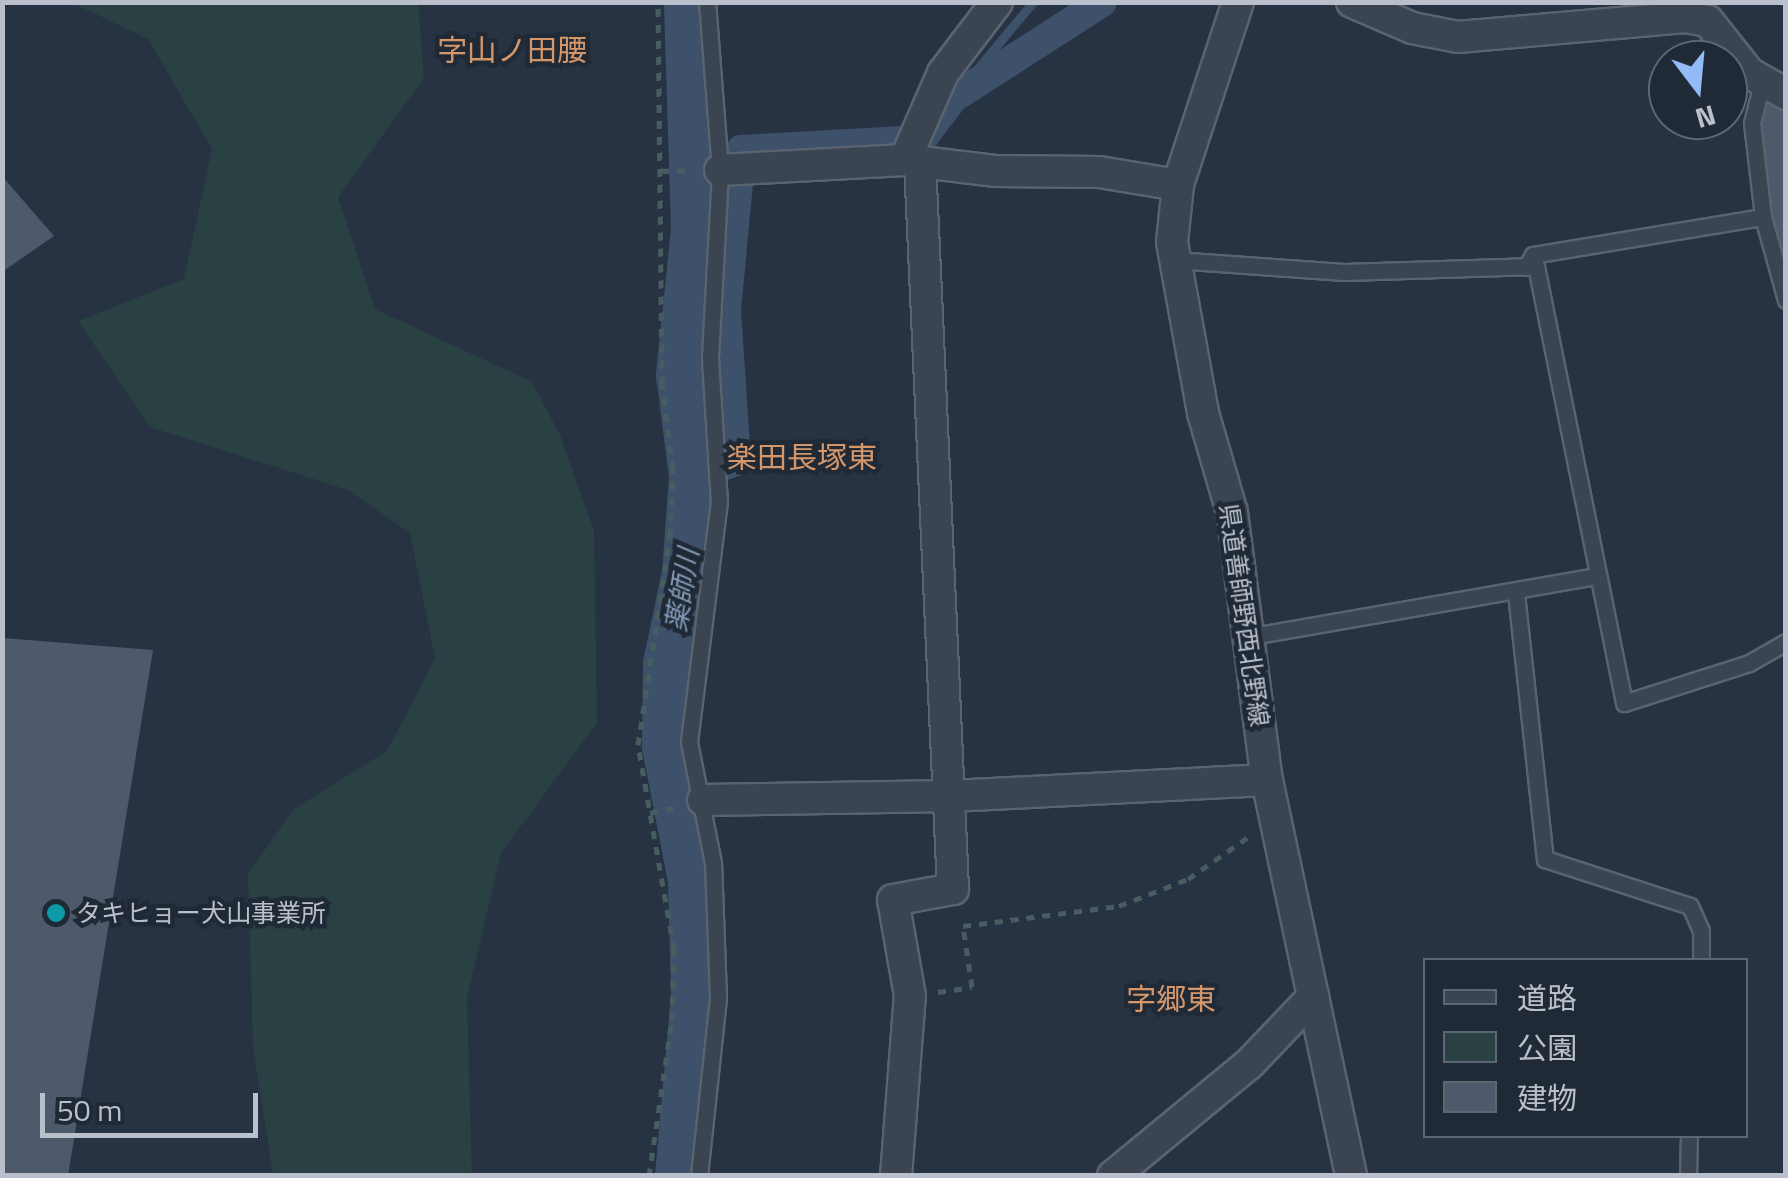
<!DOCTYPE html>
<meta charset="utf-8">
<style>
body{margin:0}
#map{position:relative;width:1788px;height:1178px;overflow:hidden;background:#273342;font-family:"Titillium Web","Noto Sans JP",sans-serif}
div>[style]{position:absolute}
.green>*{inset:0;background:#294143}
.stream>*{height:9px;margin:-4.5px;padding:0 4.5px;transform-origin:4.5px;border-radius:4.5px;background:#3d516b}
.canal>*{height:30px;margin:-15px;padding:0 15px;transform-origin:15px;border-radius:15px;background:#3d516b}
.river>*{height:52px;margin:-26px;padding:0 26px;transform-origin:26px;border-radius:26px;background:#3d516b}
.building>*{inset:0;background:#4e5a6b}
.path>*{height:5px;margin-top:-2.5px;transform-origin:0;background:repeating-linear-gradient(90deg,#475d60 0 8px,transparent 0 16px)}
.roads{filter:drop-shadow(2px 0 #5a636f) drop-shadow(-2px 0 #5a636f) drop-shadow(0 2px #5a636f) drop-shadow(0 -2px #5a636f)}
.service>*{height:15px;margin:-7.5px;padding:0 7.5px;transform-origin:7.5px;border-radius:7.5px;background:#3b4552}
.minor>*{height:30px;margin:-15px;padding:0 15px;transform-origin:15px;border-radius:15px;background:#3b4552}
.dots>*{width:28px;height:28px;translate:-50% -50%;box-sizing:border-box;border:5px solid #202a37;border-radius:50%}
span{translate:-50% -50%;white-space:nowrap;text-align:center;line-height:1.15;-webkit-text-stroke:9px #202a37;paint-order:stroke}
.street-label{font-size:25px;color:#b9c0cc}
.poi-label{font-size:25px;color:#b9c0cc}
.left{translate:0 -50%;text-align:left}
.water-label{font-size:28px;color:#8097b2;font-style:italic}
.quarter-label{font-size:30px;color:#d5976a}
.frame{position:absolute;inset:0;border:5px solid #b9c0cc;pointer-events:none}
.legend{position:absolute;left:1423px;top:958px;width:325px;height:180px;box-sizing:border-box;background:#202a37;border:2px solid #5d6673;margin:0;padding:12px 18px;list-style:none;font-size:30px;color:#b9c0cc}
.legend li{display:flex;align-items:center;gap:20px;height:50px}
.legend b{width:50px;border:2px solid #5d6673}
.north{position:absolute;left:1648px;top:40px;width:100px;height:100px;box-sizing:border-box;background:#202a37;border:2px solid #5d6673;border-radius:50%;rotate:164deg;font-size:28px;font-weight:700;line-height:40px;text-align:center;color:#b9c0cc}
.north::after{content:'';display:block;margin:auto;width:35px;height:45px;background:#92bbf7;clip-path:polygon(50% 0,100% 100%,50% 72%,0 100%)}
.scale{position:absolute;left:40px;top:1093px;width:218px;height:45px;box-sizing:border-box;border:5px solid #b9c0cc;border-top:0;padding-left:12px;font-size:30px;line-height:35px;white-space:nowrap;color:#b9c0cc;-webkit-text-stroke:8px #202a37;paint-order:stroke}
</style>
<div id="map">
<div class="green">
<i style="clip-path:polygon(73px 3px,418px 3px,424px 78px,338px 197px,375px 309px,532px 382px,560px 435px,594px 531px,597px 723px,501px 853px,467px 998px,472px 1175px,273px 1175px,253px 1047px,248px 873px,294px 809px,387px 751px,435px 658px,410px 533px,348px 490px,150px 427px,78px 321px,184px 279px,212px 149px,148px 39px)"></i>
</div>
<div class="stream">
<i style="left:953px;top:98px;width:125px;rotate:-50.2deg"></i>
</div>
<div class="canal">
<i style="left:695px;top:476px;width:44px;rotate:-20.1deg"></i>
<i style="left:736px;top:461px;width:151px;rotate:-93.8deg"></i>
<i style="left:726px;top:310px;width:161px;rotate:-84.6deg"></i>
<i style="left:741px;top:150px;width:180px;rotate:-3.2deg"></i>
<i style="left:921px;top:140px;width:53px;rotate:-52.7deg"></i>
<i style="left:953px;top:98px;width:177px;rotate:-32.8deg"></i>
</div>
<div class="river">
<i style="left:681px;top:1176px;width:182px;rotate:-84.9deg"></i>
<i style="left:697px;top:995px;width:115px;rotate:-91.5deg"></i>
<i style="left:694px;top:880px;width:136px;rotate:-101deg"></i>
<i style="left:668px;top:746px;width:82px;rotate:-89.3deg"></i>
<i style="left:669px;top:664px;width:92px;rotate:-78.1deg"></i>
<i style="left:688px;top:574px;width:98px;rotate:-85.9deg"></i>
<i style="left:695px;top:476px;width:102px;rotate:-97.3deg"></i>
<i style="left:682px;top:375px;width:147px;rotate:-84.1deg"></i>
<i style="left:697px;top:229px;width:227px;rotate:-91.8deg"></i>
</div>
<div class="building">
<i style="clip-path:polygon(1766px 99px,1786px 111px,1786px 282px,1766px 220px,1756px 122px)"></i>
<i style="clip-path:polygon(2px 176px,54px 236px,2px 272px)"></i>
<i style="clip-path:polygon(3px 638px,153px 650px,68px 1176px,3px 1176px)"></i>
</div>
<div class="path">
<i style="left:661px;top:171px;width:32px;rotate:-2deg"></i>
<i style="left:650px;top:813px;width:27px;rotate:-13deg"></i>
<i style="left:938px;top:992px;width:34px;rotate:-8deg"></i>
<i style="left:972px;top:987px;width:62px;rotate:-98.4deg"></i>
<i style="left:963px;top:926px;width:157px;rotate:-7.3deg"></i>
<i style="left:1119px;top:906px;width:74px;rotate:-21.4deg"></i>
<i style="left:1188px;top:879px;width:77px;rotate:-34.9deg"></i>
<i style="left:649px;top:1176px;width:158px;rotate:-81.6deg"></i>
<i style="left:672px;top:1020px;width:71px;rotate:-88.4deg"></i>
<i style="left:674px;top:949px;width:207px;rotate:-100deg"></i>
<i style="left:638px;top:745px;width:210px;rotate:-81.3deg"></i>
<i style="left:670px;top:537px;width:68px;rotate:-87.5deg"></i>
<i style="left:673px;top:469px;width:86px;rotate:-97.4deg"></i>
<i style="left:662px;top:384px;width:382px;rotate:-90.6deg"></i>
</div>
<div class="roads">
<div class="service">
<i style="left:1762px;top:83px;width:41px;rotate:104deg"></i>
<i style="left:1752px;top:123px;width:95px;rotate:83.3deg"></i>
<i style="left:1763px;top:217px;width:86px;rotate:74.5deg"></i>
<i style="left:1175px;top:260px;width:169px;rotate:4.1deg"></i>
<i style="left:1344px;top:272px;width:192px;rotate:-1.8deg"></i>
<i style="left:1536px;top:266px;width:446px;rotate:78.6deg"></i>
<i style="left:1624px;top:703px;width:131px;rotate:-17.7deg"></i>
<i style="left:1749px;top:663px;width:43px;rotate:-29.6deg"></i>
<i style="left:1526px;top:267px;width:14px;rotate:-60deg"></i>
<i style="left:1533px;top:255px;width:233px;rotate:-9.4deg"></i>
<i style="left:1516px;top:593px;width:268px;rotate:83.8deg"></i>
<i style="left:1545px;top:859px;width:152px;rotate:18deg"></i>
<i style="left:1690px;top:906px;width:27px;rotate:66deg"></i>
<i style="left:1701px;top:931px;width:29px;rotate:90deg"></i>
<i style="left:1246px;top:637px;width:353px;rotate:-9.9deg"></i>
<i style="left:699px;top:1176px;width:180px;rotate:-83.9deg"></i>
<i style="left:718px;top:997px;width:134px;rotate:-92.1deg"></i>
<i style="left:713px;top:863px;width:123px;rotate:-101.2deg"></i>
<i style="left:689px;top:742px;width:242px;rotate:-82.9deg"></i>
<i style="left:719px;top:502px;width:145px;rotate:-93.6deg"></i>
<i style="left:710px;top:357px;width:187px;rotate:-86.9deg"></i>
<i style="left:720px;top:170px;width:169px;rotate:-94.4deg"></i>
<i style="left:1688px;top:1176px;width:40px;rotate:-88.6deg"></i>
</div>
<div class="minor">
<i style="left:1238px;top:2px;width:193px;rotate:108.2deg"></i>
<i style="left:1178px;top:185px;width:57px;rotate:96deg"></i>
<i style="left:1172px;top:242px;width:174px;rotate:79.7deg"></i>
<i style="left:1203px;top:413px;width:103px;rotate:73.7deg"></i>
<i style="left:1232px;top:512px;width:270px;rotate:82.6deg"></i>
<i style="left:1267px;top:780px;width:405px;rotate:78deg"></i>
<i style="left:1352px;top:2px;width:65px;rotate:23.4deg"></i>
<i style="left:1412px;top:28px;width:47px;rotate:11.1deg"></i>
<i style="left:1458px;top:37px;width:228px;rotate:-5deg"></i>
<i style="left:1685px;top:17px;width:23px;rotate:10deg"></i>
<i style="left:1708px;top:21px;width:66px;rotate:51.7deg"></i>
<i style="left:1749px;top:73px;width:43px;rotate:29.6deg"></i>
<i style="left:905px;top:160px;width:95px;rotate:-66.4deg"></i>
<i style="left:943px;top:73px;width:89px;rotate:-52.7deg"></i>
<i style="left:720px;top:170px;width:185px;rotate:-3.1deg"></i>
<i style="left:905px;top:160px;width:90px;rotate:7deg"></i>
<i style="left:994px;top:171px;width:105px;rotate:0.5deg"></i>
<i style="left:1099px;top:172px;width:80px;rotate:9.3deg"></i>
<i style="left:703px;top:800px;width:248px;rotate:-0.9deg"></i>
<i style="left:951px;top:796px;width:316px;rotate:-2.9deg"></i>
<i style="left:896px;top:1176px;width:181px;rotate:-85.6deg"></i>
<i style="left:910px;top:996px;width:97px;rotate:-100deg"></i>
<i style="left:893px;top:900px;width:61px;rotate:-10.4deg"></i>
<i style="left:953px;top:889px;width:729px;rotate:-92.6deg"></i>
<i style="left:1113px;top:1176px;width:176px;rotate:-39.5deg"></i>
<i style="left:1249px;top:1064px;width:93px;rotate:-46.3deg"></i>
</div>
</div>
<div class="dots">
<i style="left:56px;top:913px;background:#0f9aa8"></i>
</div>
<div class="street-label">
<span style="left:1244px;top:615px;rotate:82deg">県道善師野西北野線</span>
</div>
<div class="poi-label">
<span class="left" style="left:76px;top:913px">タキヒョー犬山事業所</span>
</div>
<div class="water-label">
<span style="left:682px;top:590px;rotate:-81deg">薬師川</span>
</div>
<div class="quarter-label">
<span style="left:512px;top:50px">字山ノ田腰</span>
<span style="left:802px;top:457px">楽田長塚東</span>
<span style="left:1171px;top:999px">字郷東</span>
</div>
<div class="frame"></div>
<ul class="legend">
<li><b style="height:12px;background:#3b4552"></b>道路</li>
<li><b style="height:28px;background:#294143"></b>公園</li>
<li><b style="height:28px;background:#4e5a6b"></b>建物</li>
</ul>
<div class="north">N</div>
<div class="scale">50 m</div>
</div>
